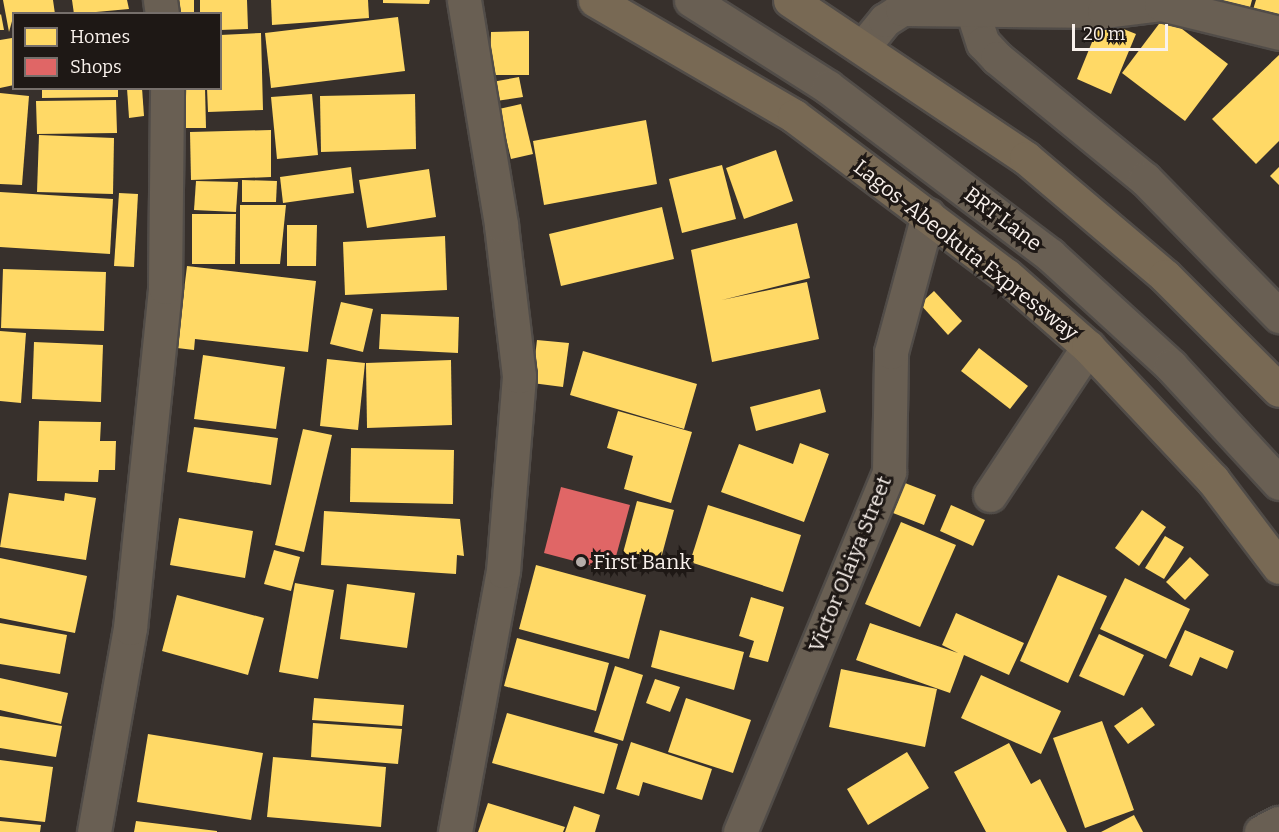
<!DOCTYPE html>
<style>
body{margin:0}
#map{position:relative;width:1279px;height:832px;overflow:hidden;background:#37302c;font-family:Bitter,serif}
div>[style]{position:absolute}
.homes>*{inset:0;background:#ffd966}
.shops>*{inset:0;background:#e06666}
.roads{filter:drop-shadow(2px 0 #514c48) drop-shadow(-2px 0 #514c48) drop-shadow(0 2px #514c48) drop-shadow(0 -2px #514c48)}
.minor>*{height:33px;margin:-16.5px;padding:0 16.5px;transform-origin:16.5px;border-radius:16.5px;background:#695f53}
.highway>*{height:33px;margin:-16.5px;padding:0 16.5px;transform-origin:16.5px;border-radius:16.5px;background:#786954}
.dots>*{width:16px;height:16px;translate:-50% -50%;box-sizing:border-box;border:3px solid #1e1815;border-radius:50%}
span{translate:-50% -50%;white-space:nowrap;text-align:center;line-height:1.15;-webkit-text-stroke:6px #1e1815;paint-order:stroke}
.street-label{font-size:21px;color:#f9f1ec}
.poi-label{font-size:21px;color:#f9f1ec}
.left{translate:0 -50%;text-align:left}
.legend{position:absolute;left:12px;top:12px;width:210px;height:78px;box-sizing:border-box;background:#1e1815;border:2px solid #766f6b;margin:0;padding:8px 10px;list-style:none;font-size:18px;color:#f9f1ec}
.legend li{display:flex;align-items:center;gap:12px;height:30px}
.legend b{width:30px;border:2px solid #766f6b}
.scale{position:absolute;left:1072px;top:24px;width:96px;height:27px;box-sizing:border-box;border:3px solid #f9f1ec;border-top:0;padding-left:8px;font-size:18px;line-height:21px;white-space:nowrap;color:#f9f1ec;-webkit-text-stroke:4px #1e1815;paint-order:stroke}
</style>
<div id="map">
<div class="homes">
<i style="clip-path:polygon(3px 0,53px 0,55px 14px,14px 14px,9px 32px)"></i>
<i style="clip-path:polygon(72px 0,127px 0,129px 9px,74px 14px)"></i>
<i style="clip-path:polygon(173px 0,194px 0,194px 14px,174px 14px)"></i>
<i style="clip-path:polygon(200px 0,247px 0,248px 29px,220px 30px,220px 14px,200px 14px)"></i>
<i style="clip-path:polygon(271px 0,368px 0,369px 18px,272px 25px)"></i>
<i style="clip-path:polygon(383px 0,430px 0,429px 4px,383px 3px)"></i>
<i style="clip-path:polygon(1208px 0,1252px 0,1249px 11px)"></i>
<i style="clip-path:polygon(1256px 0,1279px 0,1279px 21px,1252px 13px)"></i>
<i style="clip-path:polygon(1px 14px,4px 30px,0 30px,0 15px)"></i>
<i style="clip-path:polygon(1165px 16px,1228px 64px,1185px 121px,1122px 73px)"></i>
<i style="clip-path:polygon(398px 17px,405px 71px,271px 88px,265px 33px)"></i>
<i style="clip-path:polygon(1101px 20px,1136px 34px,1111px 94px,1077px 79px)"></i>
<i style="clip-path:polygon(529px 31px,529px 75px,490px 75px,491px 32px)"></i>
<i style="clip-path:polygon(261px 33px,263px 110px,208px 112px,207px 88px,220px 88px,220px 35px)"></i>
<i style="clip-path:polygon(12px 38px,14px 85px,0 88px,0 40px)"></i>
<i style="clip-path:polygon(1279px 55px,1279px 141px,1256px 164px,1212px 119px)"></i>
<i style="clip-path:polygon(519px 77px,523px 97px,496px 101px,492px 82px)"></i>
<i style="clip-path:polygon(42px 88px,118px 88px,118px 97px,42px 98px)"></i>
<i style="clip-path:polygon(127px 88px,142px 88px,144px 116px,129px 118px)"></i>
<i style="clip-path:polygon(185px 88px,205px 88px,206px 128px,186px 128px)"></i>
<i style="clip-path:polygon(0 93px,29px 96px,22px 185px,0 184px)"></i>
<i style="clip-path:polygon(312px 94px,318px 155px,277px 159px,271px 97px)"></i>
<i style="clip-path:polygon(415px 94px,416px 149px,321px 152px,320px 96px)"></i>
<i style="clip-path:polygon(116px 100px,117px 133px,37px 134px,36px 101px)"></i>
<i style="clip-path:polygon(521px 104px,533px 154px,511px 159px,499px 109px)"></i>
<i style="clip-path:polygon(646px 120px,657px 184px,544px 205px,533px 141px)"></i>
<i style="clip-path:polygon(271px 130px,271px 177px,191px 180px,190px 132px)"></i>
<i style="clip-path:polygon(39px 135px,114px 138px,113px 194px,37px 192px)"></i>
<i style="clip-path:polygon(776px 150px,793px 201px,744px 219px,726px 168px)"></i>
<i style="clip-path:polygon(722px 165px,736px 219px,682px 233px,669px 179px)"></i>
<i style="clip-path:polygon(351px 167px,354px 193px,283px 203px,280px 177px)"></i>
<i style="clip-path:polygon(1279px 167px,1279px 185px,1270px 176px)"></i>
<i style="clip-path:polygon(429px 169px,436px 217px,367px 228px,359px 180px)"></i>
<i style="clip-path:polygon(242px 180px,277px 181px,276px 202px,242px 202px)"></i>
<i style="clip-path:polygon(196px 181px,238px 182px,236px 212px,194px 210px)"></i>
<i style="clip-path:polygon(0 192px,113px 199px,110px 254px,0 247px)"></i>
<i style="clip-path:polygon(119px 193px,138px 194px,134px 267px,114px 266px)"></i>
<i style="clip-path:polygon(240px 205px,286px 205px,280px 264px,240px 264px)"></i>
<i style="clip-path:polygon(662px 207px,674px 259px,561px 286px,549px 234px)"></i>
<i style="clip-path:polygon(192px 214px,236px 214px,235px 264px,192px 264px)"></i>
<i style="clip-path:polygon(797px 223px,810px 278px,722px 300px,807px 282px,819px 339px,712px 362px,691px 250px)"></i>
<i style="clip-path:polygon(287px 225px,317px 225px,316px 266px,287px 266px)"></i>
<i style="clip-path:polygon(445px 236px,447px 290px,345px 295px,343px 242px)"></i>
<i style="clip-path:polygon(187px 266px,316px 281px,308px 352px,195px 339px,194px 350px,177px 348px)"></i>
<i style="clip-path:polygon(3px 269px,106px 272px,104px 331px,1px 328px)"></i>
<i style="clip-path:polygon(934px 291px,962px 321px,948px 335px,920px 304px)"></i>
<i style="clip-path:polygon(341px 302px,373px 309px,363px 352px,330px 344px)"></i>
<i style="clip-path:polygon(381px 314px,459px 317px,458px 353px,379px 349px)"></i>
<i style="clip-path:polygon(0 331px,26px 333px,21px 403px,0 401px)"></i>
<i style="clip-path:polygon(537px 340px,569px 343px,563px 387px,532px 383px)"></i>
<i style="clip-path:polygon(34px 342px,103px 345px,101px 402px,32px 399px)"></i>
<i style="clip-path:polygon(979px 348px,1028px 386px,1010px 409px,961px 371px)"></i>
<i style="clip-path:polygon(583px 351px,697px 384px,684px 429px,570px 395px)"></i>
<i style="clip-path:polygon(203px 355px,285px 367px,276px 429px,194px 419px)"></i>
<i style="clip-path:polygon(327px 359px,365px 363px,358px 430px,320px 426px)"></i>
<i style="clip-path:polygon(451px 360px,452px 425px,367px 428px,366px 363px)"></i>
<i style="clip-path:polygon(820px 389px,826px 412px,756px 431px,750px 407px)"></i>
<i style="clip-path:polygon(618px 411px,692px 432px,671px 503px,624px 489px,633px 456px,607px 448px)"></i>
<i style="clip-path:polygon(39px 421px,101px 422px,100px 441px,116px 441px,115px 470px,99px 470px,98px 482px,37px 481px)"></i>
<i style="clip-path:polygon(194px 427px,278px 438px,271px 485px,187px 472px)"></i>
<i style="clip-path:polygon(303px 429px,332px 435px,304px 552px,275px 545px)"></i>
<i style="clip-path:polygon(800px 443px,829px 454px,804px 522px,721px 492px,739px 444px,793px 464px)"></i>
<i style="clip-path:polygon(351px 448px,454px 450px,453px 504px,350px 502px)"></i>
<i style="clip-path:polygon(905px 483px,936px 495px,924px 525px,893px 513px)"></i>
<i style="clip-path:polygon(9px 493px,64px 501px,65px 493px,96px 498px,86px 560px,0 547px)"></i>
<i style="clip-path:polygon(637px 501px,674px 510px,660px 562px,623px 553px)"></i>
<i style="clip-path:polygon(708px 505px,801px 535px,783px 592px,690px 562px)"></i>
<i style="clip-path:polygon(951px 505px,985px 520px,973px 546px,940px 531px)"></i>
<i style="clip-path:polygon(1142px 510px,1166px 527px,1139px 566px,1115px 548px)"></i>
<i style="clip-path:polygon(324px 511px,460px 519px,464px 556px,457px 555px,456px 574px,321px 565px)"></i>
<i style="clip-path:polygon(179px 518px,253px 531px,245px 578px,170px 565px)"></i>
<i style="clip-path:polygon(901px 522px,956px 545px,920px 627px,865px 604px)"></i>
<i style="clip-path:polygon(1165px 536px,1184px 547px,1164px 579px,1145px 568px)"></i>
<i style="clip-path:polygon(274px 550px,300px 557px,291px 591px,264px 584px)"></i>
<i style="clip-path:polygon(1190px 557px,1209px 575px,1185px 600px,1166px 582px)"></i>
<i style="clip-path:polygon(0 558px,87px 576px,75px 633px,0 618px)"></i>
<i style="clip-path:polygon(536px 565px,646px 595px,629px 659px,519px 629px)"></i>
<i style="clip-path:polygon(1058px 575px,1107px 596px,1068px 683px,1020px 661px)"></i>
<i style="clip-path:polygon(1125px 578px,1190px 609px,1166px 659px,1100px 629px)"></i>
<i style="clip-path:polygon(295px 583px,334px 590px,318px 679px,279px 672px)"></i>
<i style="clip-path:polygon(347px 584px,415px 593px,407px 648px,340px 639px)"></i>
<i style="clip-path:polygon(177px 595px,264px 618px,248px 675px,162px 651px)"></i>
<i style="clip-path:polygon(751px 597px,784px 607px,768px 662px,749px 657px,754px 641px,739px 636px)"></i>
<i style="clip-path:polygon(956px 613px,1024px 643px,1009px 675px,964px 655px,950px 693px,856px 660px,870px 623px,958px 653px,942px 645px)"></i>
<i style="clip-path:polygon(0 623px,67px 635px,60px 674px,0 664px)"></i>
<i style="clip-path:polygon(660px 630px,744px 652px,734px 690px,651px 667px)"></i>
<i style="clip-path:polygon(1185px 630px,1234px 651px,1227px 669px,1200px 657px,1192px 676px,1169px 666px)"></i>
<i style="clip-path:polygon(1099px 634px,1144px 655px,1124px 696px,1079px 676px)"></i>
<i style="clip-path:polygon(517px 638px,609px 663px,596px 711px,504px 686px)"></i>
<i style="clip-path:polygon(615px 666px,643px 675px,623px 741px,594px 732px)"></i>
<i style="clip-path:polygon(841px 669px,937px 689px,925px 747px,829px 727px)"></i>
<i style="clip-path:polygon(981px 675px,1061px 711px,1041px 754px,961px 718px)"></i>
<i style="clip-path:polygon(0 678px,68px 693px,61px 724px,0 710px)"></i>
<i style="clip-path:polygon(655px 679px,680px 687px,670px 712px,646px 703px)"></i>
<i style="clip-path:polygon(314px 698px,404px 705px,402px 726px,312px 720px)"></i>
<i style="clip-path:polygon(686px 698px,751px 720px,733px 773px,668px 752px)"></i>
<i style="clip-path:polygon(1142px 707px,1155px 725px,1128px 744px,1114px 726px)"></i>
<i style="clip-path:polygon(507px 713px,618px 744px,604px 794px,492px 763px)"></i>
<i style="clip-path:polygon(0 716px,62px 726px,56px 757px,0 748px)"></i>
<i style="clip-path:polygon(1102px 721px,1134px 810px,1085px 828px,1053px 738px)"></i>
<i style="clip-path:polygon(313px 723px,402px 729px,398px 764px,311px 757px)"></i>
<i style="clip-path:polygon(148px 734px,263px 753px,251px 820px,137px 802px)"></i>
<i style="clip-path:polygon(631px 742px,712px 769px,702px 800px,643px 782px,639px 796px,616px 789px)"></i>
<i style="clip-path:polygon(1009px 743px,1031px 784px,1040px 779px,1067px 832px,986px 832px,954px 772px)"></i>
<i style="clip-path:polygon(907px 752px,929px 788px,868px 825px,847px 789px)"></i>
<i style="clip-path:polygon(273px 757px,386px 767px,381px 827px,267px 817px)"></i>
<i style="clip-path:polygon(0 760px,53px 767px,45px 822px,0 817px)"></i>
<i style="clip-path:polygon(488px 803px,565px 827px,563px 832px,478px 832px)"></i>
<i style="clip-path:polygon(574px 806px,600px 815px,595px 832px,565px 832px)"></i>
<i style="clip-path:polygon(1134px 815px,1143px 832px,1101px 832px)"></i>
<i style="clip-path:polygon(0 821px,41px 825px,40px 832px,0 832px)"></i>
<i style="clip-path:polygon(136px 821px,217px 831px,217px 832px,134px 832px)"></i>
</div>
<div class="shops">
<i style="clip-path:polygon(561px 487px,630px 505px,612px 571px,544px 553px)"></i>
</div>
<div class="roads">
<div class="minor">
<i style="left:160px;top:0;width:14px;rotate:82deg"></i>
<i style="left:691px;top:0;width:162px;rotate:32.4deg"></i>
<i style="left:828px;top:87px;width:278px;rotate:37.1deg"></i>
<i style="left:1050px;top:255px;width:164px;rotate:42.5deg"></i>
<i style="left:1171px;top:366px;width:159px;rotate:47.3deg"></i>
<i style="left:972px;top:10px;width:35px;rotate:72deg"></i>
<i style="left:983px;top:43px;width:21px;rotate:47deg"></i>
<i style="left:997px;top:58px;width:191px;rotate:39.3deg"></i>
<i style="left:1145px;top:179px;width:192px;rotate:45.6deg"></i>
<i style="left:863px;top:47px;width:35px;rotate:-51deg"></i>
<i style="left:885px;top:20px;width:20px;rotate:-33deg"></i>
<i style="left:902px;top:9px;width:202px;rotate:0.6deg"></i>
<i style="left:1104px;top:11px;width:57px;rotate:-7deg"></i>
<i style="left:1161px;top:4px;width:122px;rotate:13.8deg"></i>
<i style="left:990px;top:495px;width:178px;rotate:-56.5deg"></i>
<i style="left:94px;top:832px;width:207px;rotate:-80deg"></i>
<i style="left:130px;top:628px;width:343px;rotate:-84.1deg"></i>
<i style="left:165px;top:287px;width:199px;rotate:-89.4deg"></i>
<i style="left:455px;top:832px;width:265px;rotate:-79.6deg"></i>
<i style="left:503px;top:571px;width:196px;rotate:-85.3deg"></i>
<i style="left:519px;top:376px;width:153px;rotate:-96.8deg"></i>
<i style="left:501px;top:224px;width:227px;rotate:-99.4deg"></i>
<i style="left:740px;top:832px;width:390px;rotate:-67.5deg"></i>
<i style="left:889px;top:472px;width:120px;rotate:-89deg"></i>
<i style="left:891px;top:352px;width:142px;rotate:-74.9deg"></i>
<i style="left:1261px;top:832px;width:20px;rotate:-27deg"></i>
</div>
<div class="highway">
<i style="left:595px;top:0;width:230px;rotate:30.2deg"></i>
<i style="left:794px;top:116px;width:265px;rotate:36.9deg"></i>
<i style="left:1006px;top:275px;width:109px;rotate:41.3deg"></i>
<i style="left:1088px;top:347px;width:183px;rotate:46.8deg"></i>
<i style="left:1213px;top:480px;width:109px;rotate:52.8deg"></i>
<i style="left:790px;top:0;width:284px;rotate:33.8deg"></i>
<i style="left:1026px;top:158px;width:182px;rotate:40.3deg"></i>
<i style="left:1165px;top:276px;width:161px;rotate:45deg"></i>
</div>
</div>
<div class="dots">
<i style="left:581px;top:562px;background:#b5ada9"></i>
</div>
<div class="street-label">
<span style="left:1003px;top:219px;rotate:37deg">BRT Lane</span>
<span style="left:966px;top:250px;rotate:38deg">Lagos-Abeokuta Expressway</span>
<span style="left:850px;top:564px;rotate:-68deg">Victor Olaiya Street</span>
</div>
<div class="poi-label">
<span class="left" style="left:593px;top:562px">First Bank</span>
</div>
<ul class="legend">
<li><b style="height:16px;background:#ffd966"></b>Homes</li>
<li><b style="height:16px;background:#e06666"></b>Shops</li>
</ul>
<div class="scale">20 m</div>
</div>
